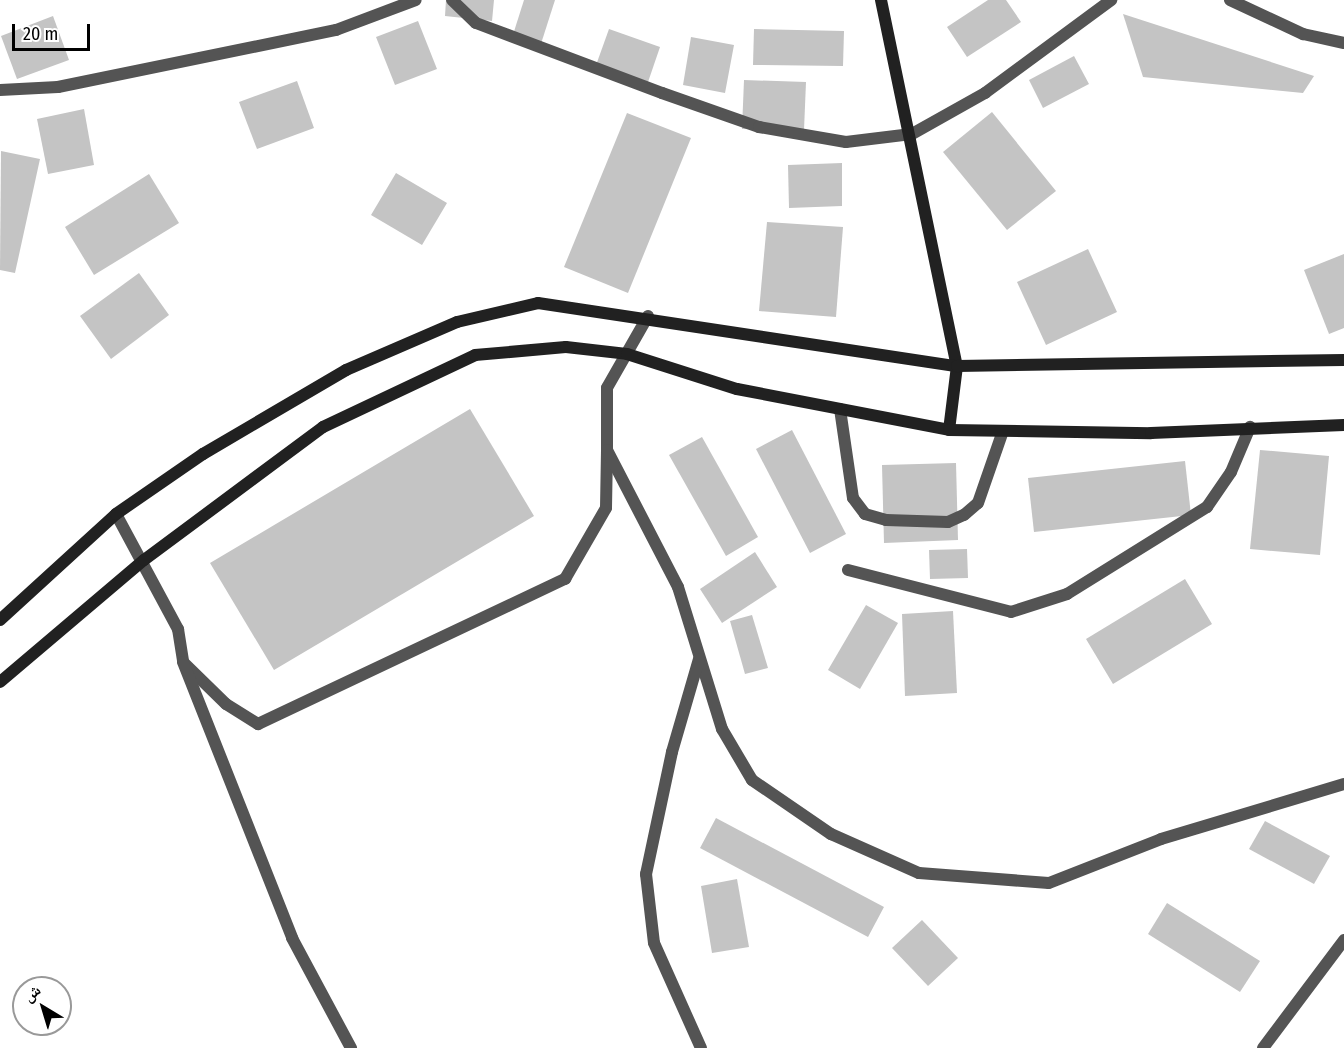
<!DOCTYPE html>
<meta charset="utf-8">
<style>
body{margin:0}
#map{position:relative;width:1344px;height:1048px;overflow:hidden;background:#fff;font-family:"Fira Sans Condensed","Noto Naskh Arabic",sans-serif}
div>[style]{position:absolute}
.building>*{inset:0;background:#c4c4c4}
.lane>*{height:12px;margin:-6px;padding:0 6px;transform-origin:6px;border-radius:6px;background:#545454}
.street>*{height:12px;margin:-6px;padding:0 6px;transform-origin:6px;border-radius:6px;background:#545454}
.secondary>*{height:12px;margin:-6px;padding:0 6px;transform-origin:6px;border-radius:6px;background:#212121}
span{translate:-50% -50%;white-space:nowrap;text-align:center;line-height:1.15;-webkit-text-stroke:5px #fff;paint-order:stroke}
.north{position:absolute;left:12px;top:976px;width:60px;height:60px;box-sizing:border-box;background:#fff;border:2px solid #999;border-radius:50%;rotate:322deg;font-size:16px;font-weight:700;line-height:24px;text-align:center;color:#000}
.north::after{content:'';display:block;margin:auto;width:21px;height:27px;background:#000;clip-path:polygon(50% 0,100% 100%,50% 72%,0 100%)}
.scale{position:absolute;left:12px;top:24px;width:78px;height:27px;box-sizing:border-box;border:3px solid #000;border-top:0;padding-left:8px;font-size:18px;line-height:21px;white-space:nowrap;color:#000;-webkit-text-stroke:4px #fff;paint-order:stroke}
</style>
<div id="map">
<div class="building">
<i style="clip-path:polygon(446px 0,494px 0,492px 21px,445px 16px)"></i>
<i style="clip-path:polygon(524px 0,555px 0,539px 50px,511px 41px)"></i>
<i style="clip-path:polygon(988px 0,1006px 0,1021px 22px,967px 57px,947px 27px)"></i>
<i style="clip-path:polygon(1123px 14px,1314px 76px,1303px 93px,1143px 77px)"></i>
<i style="clip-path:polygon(53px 16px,69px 60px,17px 79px,1px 36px)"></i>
<i style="clip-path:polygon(418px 21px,437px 69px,395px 85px,376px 37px)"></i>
<i style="clip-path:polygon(609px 29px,660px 47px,647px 85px,595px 68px)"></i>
<i style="clip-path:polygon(754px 29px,844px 31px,843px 66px,753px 65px)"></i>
<i style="clip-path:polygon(691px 37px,734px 45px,725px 93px,683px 85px)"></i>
<i style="clip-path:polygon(1074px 56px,1089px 84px,1043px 108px,1029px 80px)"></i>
<i style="clip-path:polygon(744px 80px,806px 82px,804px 130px,742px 129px)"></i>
<i style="clip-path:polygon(297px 81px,314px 128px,257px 149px,239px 102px)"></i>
<i style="clip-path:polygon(84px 109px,94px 165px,48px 174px,37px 119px)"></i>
<i style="clip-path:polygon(992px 112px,1056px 191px,1007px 230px,943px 152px)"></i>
<i style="clip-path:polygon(627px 113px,691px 138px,628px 293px,564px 267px)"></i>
<i style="clip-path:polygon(1px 151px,40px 159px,15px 273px,0 270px)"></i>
<i style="clip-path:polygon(842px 163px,842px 206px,789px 208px,788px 165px)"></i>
<i style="clip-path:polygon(396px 173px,447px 203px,422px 245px,371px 215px)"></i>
<i style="clip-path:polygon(149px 174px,179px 223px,94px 275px,65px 227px)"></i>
<i style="clip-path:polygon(767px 222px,843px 227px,836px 317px,759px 311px)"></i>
<i style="clip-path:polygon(1088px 249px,1117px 312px,1046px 345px,1017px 282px)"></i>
<i style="clip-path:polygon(1344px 254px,1344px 328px,1329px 334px,1304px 270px)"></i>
<i style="clip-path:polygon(139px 273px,169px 315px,111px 359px,80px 316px)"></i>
<i style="clip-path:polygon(470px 409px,534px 516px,274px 670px,210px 563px)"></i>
<i style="clip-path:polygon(792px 430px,846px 534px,810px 553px,756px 449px)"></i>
<i style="clip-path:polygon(702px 437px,758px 537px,726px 556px,669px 455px)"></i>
<i style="clip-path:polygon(1260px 450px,1329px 456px,1320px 555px,1250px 549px)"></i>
<i style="clip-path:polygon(1185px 461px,1191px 515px,1034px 532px,1028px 478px)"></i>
<i style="clip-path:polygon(956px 463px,958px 540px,884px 543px,882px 465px)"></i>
<i style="clip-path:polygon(967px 549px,968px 578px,930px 579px,929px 550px)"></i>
<i style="clip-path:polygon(755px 552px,777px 587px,722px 623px,700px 589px)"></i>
<i style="clip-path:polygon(1185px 579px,1212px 624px,1113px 684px,1086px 639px)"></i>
<i style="clip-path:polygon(866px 605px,898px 623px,860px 689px,828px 670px)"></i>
<i style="clip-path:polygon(953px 611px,957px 693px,905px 696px,902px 614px)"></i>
<i style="clip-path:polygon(752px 615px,768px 668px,745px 674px,730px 621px)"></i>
<i style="clip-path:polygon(716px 818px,884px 907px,868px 937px,700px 848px)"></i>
<i style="clip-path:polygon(1265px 821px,1330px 856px,1314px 884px,1249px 849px)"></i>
<i style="clip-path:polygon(737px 879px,749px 947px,712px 953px,701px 886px)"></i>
<i style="clip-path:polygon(1167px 903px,1260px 961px,1240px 992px,1148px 934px)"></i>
<i style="clip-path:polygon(922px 920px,958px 958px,928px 986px,892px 948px)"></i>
</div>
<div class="lane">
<i style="left:840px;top:409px;width:90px;rotate:81.7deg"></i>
<i style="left:853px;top:498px;width:20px;rotate:53deg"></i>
<i style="left:865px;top:514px;width:22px;rotate:16deg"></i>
<i style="left:886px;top:520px;width:62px;rotate:1.8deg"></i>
<i style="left:948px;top:522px;width:17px;rotate:-24deg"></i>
<i style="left:964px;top:515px;width:18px;rotate:-41deg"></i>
<i style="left:978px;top:503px;width:76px;rotate:-70.9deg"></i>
<i style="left:184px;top:663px;width:59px;rotate:44.3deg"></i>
<i style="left:226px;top:704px;width:38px;rotate:32deg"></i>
<i style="left:258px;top:724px;width:340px;rotate:-25.3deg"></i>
<i style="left:565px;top:579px;width:82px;rotate:-60deg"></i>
<i style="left:606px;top:508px;width:58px;rotate:-89deg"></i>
</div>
<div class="street">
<i style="left:452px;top:0;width:33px;rotate:44deg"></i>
<i style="left:476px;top:23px;width:199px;rotate:20.6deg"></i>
<i style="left:662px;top:93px;width:103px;rotate:19.3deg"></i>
<i style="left:759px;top:127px;width:88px;rotate:9.8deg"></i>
<i style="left:846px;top:142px;width:66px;rotate:-6.9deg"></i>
<i style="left:912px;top:134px;width:84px;rotate:-29.3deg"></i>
<i style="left:985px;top:93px;width:157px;rotate:-36.4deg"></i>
<i style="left:1230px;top:0;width:81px;rotate:25deg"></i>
<i style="left:1303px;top:34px;width:42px;rotate:12.4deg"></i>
<i style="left:0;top:90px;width:58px;rotate:-3deg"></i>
<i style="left:58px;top:87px;width:284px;rotate:-11.6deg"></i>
<i style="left:336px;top:30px;width:85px;rotate:-20.6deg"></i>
<i style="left:648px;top:316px;width:83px;rotate:119.7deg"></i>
<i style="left:607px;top:388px;width:62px;rotate:90deg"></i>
<i style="left:607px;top:450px;width:154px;rotate:62.6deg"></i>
<i style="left:678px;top:587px;width:149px;rotate:72.8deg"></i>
<i style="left:722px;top:729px;width:59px;rotate:59.5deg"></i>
<i style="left:752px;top:780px;width:96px;rotate:34.4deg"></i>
<i style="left:831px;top:834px;width:96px;rotate:23.9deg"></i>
<i style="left:919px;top:873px;width:130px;rotate:4.4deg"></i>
<i style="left:1049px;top:883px;width:120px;rotate:-21.4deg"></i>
<i style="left:1161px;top:839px;width:191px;rotate:-16.7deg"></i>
<i style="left:116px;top:514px;width:131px;rotate:61.7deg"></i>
<i style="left:178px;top:629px;width:33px;rotate:81deg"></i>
<i style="left:183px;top:662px;width:297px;rotate:68.4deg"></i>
<i style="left:292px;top:938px;width:125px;rotate:61.8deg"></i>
<i style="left:848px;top:570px;width:168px;rotate:14.4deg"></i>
<i style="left:1011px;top:612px;width:59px;rotate:-17.8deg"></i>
<i style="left:1067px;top:594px;width:165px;rotate:-31.9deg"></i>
<i style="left:1207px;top:507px;width:42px;rotate:-55.6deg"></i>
<i style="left:1231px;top:472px;width:49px;rotate:-67.1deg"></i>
<i style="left:699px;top:659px;width:97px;rotate:106.2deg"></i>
<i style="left:672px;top:752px;width:125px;rotate:102deg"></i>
<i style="left:646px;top:874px;width:69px;rotate:83.4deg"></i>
<i style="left:654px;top:943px;width:115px;rotate:65.9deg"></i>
<i style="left:1263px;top:1048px;width:135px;rotate:-53.1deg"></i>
</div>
<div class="secondary">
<i style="left:881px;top:0;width:374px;rotate:78.3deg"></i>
<i style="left:957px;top:366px;width:64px;rotate:97.1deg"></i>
<i style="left:0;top:620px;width:157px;rotate:-42.4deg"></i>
<i style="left:116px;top:514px;width:106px;rotate:-34.6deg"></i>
<i style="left:203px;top:454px;width:166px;rotate:-30.4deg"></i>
<i style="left:346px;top:370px;width:121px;rotate:-23.4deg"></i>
<i style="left:457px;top:322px;width:83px;rotate:-13.2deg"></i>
<i style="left:538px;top:303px;width:424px;rotate:8.6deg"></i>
<i style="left:957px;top:366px;width:387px;rotate:-0.9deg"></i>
<i style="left:0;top:682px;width:189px;rotate:-40.3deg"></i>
<i style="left:144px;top:560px;width:223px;rotate:-36.6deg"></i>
<i style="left:323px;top:427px;width:168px;rotate:-25.3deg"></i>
<i style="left:475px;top:355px;width:91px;rotate:-5deg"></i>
<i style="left:566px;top:347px;width:61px;rotate:6.5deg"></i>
<i style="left:627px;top:354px;width:115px;rotate:17.7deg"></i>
<i style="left:737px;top:389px;width:216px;rotate:10.9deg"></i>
<i style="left:949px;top:430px;width:202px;rotate:0.9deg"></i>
<i style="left:1151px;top:433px;width:193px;rotate:-2.4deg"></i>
</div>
<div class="north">ش</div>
<div class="scale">20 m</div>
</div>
